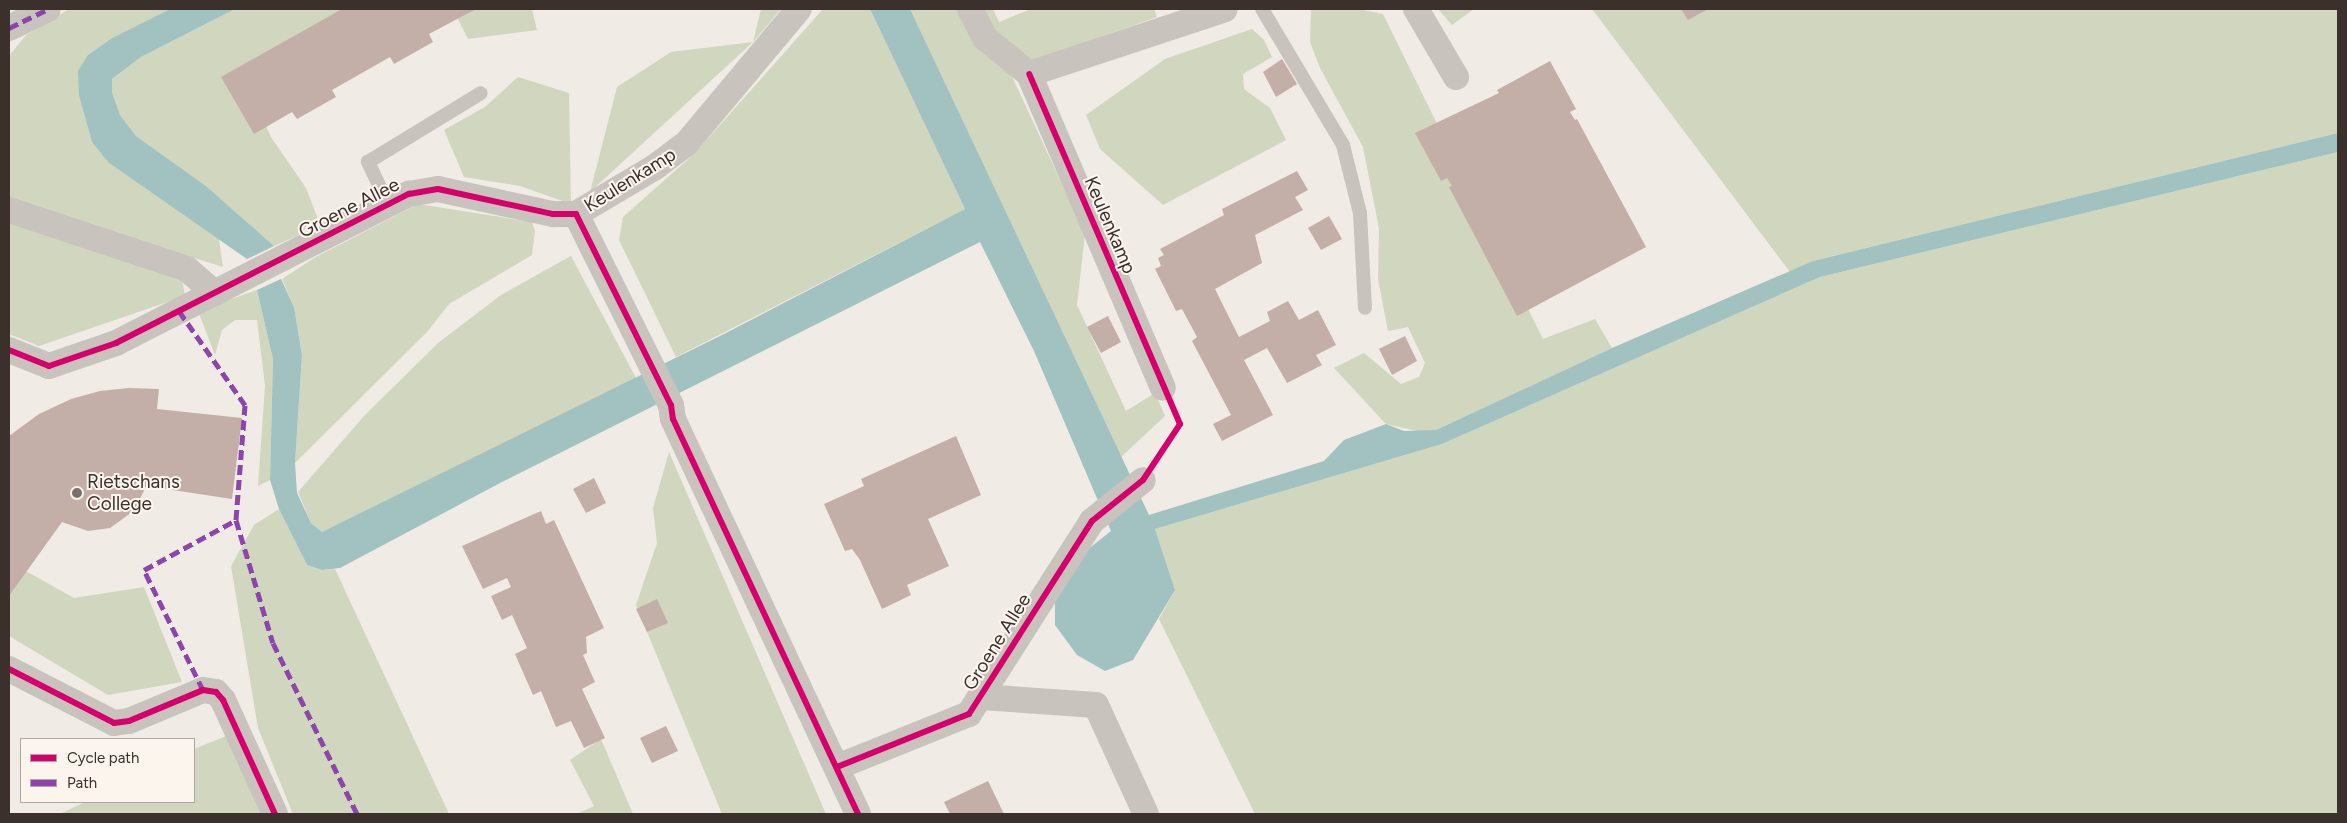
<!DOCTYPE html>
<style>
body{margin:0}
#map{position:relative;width:2347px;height:823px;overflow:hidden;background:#f0ebe5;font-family:Figtree,sans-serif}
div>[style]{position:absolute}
.green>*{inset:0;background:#d1d6bf}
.water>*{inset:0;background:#a1c2c1}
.building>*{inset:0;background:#c3afa7}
.service>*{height:14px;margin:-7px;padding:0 7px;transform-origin:7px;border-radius:7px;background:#c9c3be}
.minor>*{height:26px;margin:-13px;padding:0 13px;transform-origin:13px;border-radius:13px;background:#c9c3be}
.quiet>*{height:5px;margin-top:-2.5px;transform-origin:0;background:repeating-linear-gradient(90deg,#8e44ad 0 10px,transparent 0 15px)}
.cycleway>*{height:6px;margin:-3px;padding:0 3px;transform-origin:3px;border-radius:3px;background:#d6006c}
.dots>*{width:14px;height:14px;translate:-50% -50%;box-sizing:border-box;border:2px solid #fbf5ee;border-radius:50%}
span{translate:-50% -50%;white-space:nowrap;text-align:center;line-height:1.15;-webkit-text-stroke:4px #fbf5ee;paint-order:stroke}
.street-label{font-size:19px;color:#3b302b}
.poi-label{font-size:19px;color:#3b302b}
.left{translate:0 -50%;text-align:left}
.frame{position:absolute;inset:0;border:10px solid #3b302b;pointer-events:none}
.legend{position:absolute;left:20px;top:738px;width:175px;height:65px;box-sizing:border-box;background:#fbf5ee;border:1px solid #aea6a0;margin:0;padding:6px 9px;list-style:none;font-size:15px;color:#3b302b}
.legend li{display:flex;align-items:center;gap:10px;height:25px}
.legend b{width:25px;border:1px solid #aea6a0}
</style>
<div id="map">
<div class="green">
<i style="clip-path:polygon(69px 9px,170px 9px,112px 38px,88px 55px,109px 163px,219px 239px,223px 267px,9px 199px,9px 56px,26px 35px)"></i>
<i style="clip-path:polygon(235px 9px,356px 9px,244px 78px,271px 137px,306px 188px,318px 219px,297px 236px,274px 246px,206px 186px,136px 136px,120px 115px,112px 92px,112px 79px,141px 57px)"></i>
<i style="clip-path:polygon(453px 9px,532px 9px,537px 30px,468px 39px)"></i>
<i style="clip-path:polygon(761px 9px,781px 9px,753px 42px,590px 192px,617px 87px,671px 52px,753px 42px)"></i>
<i style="clip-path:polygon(823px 9px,870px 9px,965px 209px,676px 357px,619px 240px,623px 217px,695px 153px)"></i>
<i style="clip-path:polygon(910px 9px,959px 9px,1009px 70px,1085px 234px,1077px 305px,1126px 411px,1155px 393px,1165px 416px,1120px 458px)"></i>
<i style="clip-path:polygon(980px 9px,993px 9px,999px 22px,1031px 9px,1154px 9px,1157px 17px,1033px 61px,989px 27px)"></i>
<i style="clip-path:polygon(1311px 9px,1358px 9px,1383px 14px,1543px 339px,1595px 319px,1612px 348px,1436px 430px,1421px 432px,1386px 424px,1334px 368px,1364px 353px,1401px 384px,1419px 377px,1425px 363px,1408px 327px,1388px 331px,1378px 279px,1379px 229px,1363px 147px,1320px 68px,1310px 42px)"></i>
<i style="clip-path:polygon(1438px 9px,1474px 9px,1452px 25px)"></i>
<i style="clip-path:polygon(1592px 9px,2338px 9px,2338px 133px,1813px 261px,1790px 272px)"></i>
<i style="clip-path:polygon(1252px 29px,1264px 40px,1272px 57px,1243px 74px,1244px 89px,1270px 108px,1286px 140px,1163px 205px,1100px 149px,1086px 115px,1165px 59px)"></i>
<i style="clip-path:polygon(518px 77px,569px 93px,571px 204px,520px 186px,464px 177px,444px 130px,485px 107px)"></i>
<i style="clip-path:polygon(2338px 152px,2338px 814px,1255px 814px,1159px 619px,1175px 590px,1155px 529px,1442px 444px,1820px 277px)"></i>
<i style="clip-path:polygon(418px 204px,532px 222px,535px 231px,532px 255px,449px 304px,427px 332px,295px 463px,302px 355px,294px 307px,282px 279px,314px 258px)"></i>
<i style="clip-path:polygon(9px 223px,181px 274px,185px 296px,39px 346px,9px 334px)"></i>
<i style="clip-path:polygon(571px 256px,636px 378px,358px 516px,322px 532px,311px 523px,298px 492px,364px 416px,438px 343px,501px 295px)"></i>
<i style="clip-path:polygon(257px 290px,273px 359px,270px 480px,258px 486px,265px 386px,257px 320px,235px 320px,222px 330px,215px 355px,198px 311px)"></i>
<i style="clip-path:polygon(669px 452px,826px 814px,722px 814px,636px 605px,657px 543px,653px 508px)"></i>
<i style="clip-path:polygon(279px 509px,307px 565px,322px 570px,335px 569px,449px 814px,293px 814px,258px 728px,231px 566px,254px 525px)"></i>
<i style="clip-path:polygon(26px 571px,74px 598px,144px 587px,182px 682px,108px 695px,9px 636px,9px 594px)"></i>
<i style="clip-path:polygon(231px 734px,265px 814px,60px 814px,85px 802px,194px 802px,194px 749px)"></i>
<i style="clip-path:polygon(601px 739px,633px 814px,577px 814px,594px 806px,570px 760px)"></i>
</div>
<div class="water">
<i style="clip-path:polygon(170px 9px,235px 9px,141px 57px,112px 79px,112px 92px,120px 115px,136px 136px,206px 186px,274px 246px,247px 259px,109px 163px,92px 142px,79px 95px,78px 71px,88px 55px,112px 38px)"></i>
<i style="clip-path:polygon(870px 9px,910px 9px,1149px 515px,1324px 461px,1344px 440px,1386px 424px,1404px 431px,1436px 430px,1612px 348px,1813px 261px,2338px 133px,2338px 152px,1820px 277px,1442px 444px,1155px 529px,1175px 590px,1133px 660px,1105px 671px,1077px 655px,1055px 625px,1055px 599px,1082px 554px,1111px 531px,1034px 351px,980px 242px,502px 482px,340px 568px,322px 570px,307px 565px,279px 509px,270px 480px,273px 359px,257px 290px,281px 279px,294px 307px,302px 355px,295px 463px,297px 493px,311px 523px,322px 532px,724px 334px,965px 209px)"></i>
</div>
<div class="building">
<i style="clip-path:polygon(342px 9px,476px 9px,429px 34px,433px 42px,394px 64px,390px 57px,332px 90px,336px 97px,297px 119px,292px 112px,254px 134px,221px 77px)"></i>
<i style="clip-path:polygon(1681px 9px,1708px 9px,1688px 20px)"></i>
<i style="clip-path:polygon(1282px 59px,1297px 84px,1276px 97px,1263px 72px)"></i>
<i style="clip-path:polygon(1550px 61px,1576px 109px,1570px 112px,1575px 120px,1577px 119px,1646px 247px,1517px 316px,1449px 187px,1452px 186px,1447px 178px,1441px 181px,1415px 133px,1499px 93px,1497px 90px)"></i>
<i style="clip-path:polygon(1297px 171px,1308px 190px,1295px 197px,1303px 210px,1255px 235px,1262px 263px,1215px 289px,1239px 337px,1270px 321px,1267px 312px,1288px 301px,1299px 320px,1318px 310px,1336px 345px,1316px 355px,1322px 365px,1287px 383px,1267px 348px,1244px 360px,1273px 415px,1222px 441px,1213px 424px,1231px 415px,1192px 341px,1197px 337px,1182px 309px,1176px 311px,1155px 269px,1161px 266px,1158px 258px,1164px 255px,1160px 249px,1224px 215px,1222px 209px)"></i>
<i style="clip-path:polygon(1329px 216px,1342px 239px,1321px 250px,1308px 228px)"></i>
<i style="clip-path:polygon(1108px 316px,1121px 342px,1101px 353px,1087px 327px)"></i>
<i style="clip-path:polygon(1405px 336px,1417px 361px,1392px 375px,1379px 349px)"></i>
<i style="clip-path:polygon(129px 388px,159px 389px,157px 409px,242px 418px,232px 499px,146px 486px,135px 510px,110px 528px,88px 531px,62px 522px,9px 596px,9px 436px,39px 414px,71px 399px,100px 391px)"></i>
<i style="clip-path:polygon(956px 436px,981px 495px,928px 519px,949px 566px,907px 585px,911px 595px,882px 609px,860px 560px,852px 549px,845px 551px,824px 504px,864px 486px,861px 479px)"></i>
<i style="clip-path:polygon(594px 478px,606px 503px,586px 513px,573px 489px)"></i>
<i style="clip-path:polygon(541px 511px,546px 524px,554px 520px,604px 628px,586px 637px,587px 653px,583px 655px,595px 682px,582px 689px,605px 738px,584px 748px,571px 721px,556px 727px,541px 691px,533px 695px,515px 654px,527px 648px,512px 615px,502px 620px,491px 596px,511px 587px,507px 578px,483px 589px,462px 546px)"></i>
<i style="clip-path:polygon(657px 599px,668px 623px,647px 632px,636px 609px)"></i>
<i style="clip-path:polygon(666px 726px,678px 751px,652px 763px,640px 738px)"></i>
<i style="clip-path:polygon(988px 781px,1004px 814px,950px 814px,944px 802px)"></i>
</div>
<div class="service">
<i style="left:1262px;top:9px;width:158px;rotate:59.2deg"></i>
<i style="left:1343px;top:145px;width:70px;rotate:76deg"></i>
<i style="left:1360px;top:213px;width:95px;rotate:87deg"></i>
<i style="left:388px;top:204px;width:47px;rotate:-115.5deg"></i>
<i style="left:368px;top:162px;width:132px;rotate:-31.4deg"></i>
</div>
<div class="minor">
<i style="left:970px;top:9px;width:33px;rotate:63deg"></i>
<i style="left:985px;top:38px;width:57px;rotate:39.3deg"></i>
<i style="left:1029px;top:74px;width:206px;rotate:-18.3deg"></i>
<i style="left:1416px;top:9px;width:79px;rotate:59.5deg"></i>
<i style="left:9px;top:28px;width:43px;rotate:-26deg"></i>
<i style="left:1029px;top:74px;width:341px;rotate:66.9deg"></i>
<i style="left:9px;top:210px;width:188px;rotate:18.3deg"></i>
<i style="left:187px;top:269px;width:37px;rotate:41deg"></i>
<i style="left:576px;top:214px;width:213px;rotate:63.6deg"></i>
<i style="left:671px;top:405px;width:14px;rotate:82deg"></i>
<i style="left:673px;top:419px;width:436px;rotate:64.9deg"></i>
<i style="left:576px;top:214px;width:92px;rotate:-30.7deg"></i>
<i style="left:655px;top:167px;width:39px;rotate:-37deg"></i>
<i style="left:686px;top:144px;width:176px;rotate:-50.1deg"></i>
<i style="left:9px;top:350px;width:43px;rotate:21.8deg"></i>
<i style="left:49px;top:366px;width:71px;rotate:-18.9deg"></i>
<i style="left:116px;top:343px;width:329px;rotate:-27deg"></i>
<i style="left:409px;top:194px;width:29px;rotate:-10deg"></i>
<i style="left:438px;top:189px;width:118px;rotate:12.3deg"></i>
<i style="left:553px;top:214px;width:23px"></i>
<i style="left:9px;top:669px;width:118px;rotate:27.2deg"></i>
<i style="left:114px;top:723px;width:15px;rotate:-8deg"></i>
<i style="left:129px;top:721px;width:80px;rotate:-22.7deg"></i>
<i style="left:203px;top:690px;width:13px;rotate:9deg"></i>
<i style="left:216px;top:692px;width:11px;rotate:49deg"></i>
<i style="left:223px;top:700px;width:125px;rotate:65.5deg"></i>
<i style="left:981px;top:697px;width:115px;rotate:4deg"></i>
<i style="left:1096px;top:705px;width:120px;rotate:65.4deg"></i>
<i style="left:837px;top:767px;width:142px;rotate:-21.9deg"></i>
<i style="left:969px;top:714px;width:229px;rotate:-57.5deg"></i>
<i style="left:1092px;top:521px;width:65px;rotate:-38.8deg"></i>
</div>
<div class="quiet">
<i style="left:9px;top:28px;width:43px;rotate:-26deg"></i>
<i style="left:179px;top:311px;width:115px;rotate:54.9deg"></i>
<i style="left:245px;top:405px;width:115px;rotate:94.5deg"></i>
<i style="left:236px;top:520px;width:128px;rotate:73.3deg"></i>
<i style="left:273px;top:643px;width:191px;rotate:63.8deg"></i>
<i style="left:203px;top:690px;width:134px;rotate:-116.2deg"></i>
<i style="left:144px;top:570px;width:105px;rotate:-28.5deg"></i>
</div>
<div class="cycleway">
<i style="left:9px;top:350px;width:43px;rotate:21.8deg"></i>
<i style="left:49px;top:366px;width:71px;rotate:-18.9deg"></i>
<i style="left:116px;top:343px;width:329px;rotate:-27deg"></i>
<i style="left:409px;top:194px;width:29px;rotate:-10deg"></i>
<i style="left:438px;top:189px;width:118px;rotate:12.3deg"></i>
<i style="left:553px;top:214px;width:23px"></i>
<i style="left:576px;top:214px;width:213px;rotate:63.6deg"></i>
<i style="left:671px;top:405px;width:14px;rotate:82deg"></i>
<i style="left:673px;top:419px;width:436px;rotate:64.9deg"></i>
<i style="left:9px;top:669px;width:118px;rotate:27.2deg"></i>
<i style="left:114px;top:723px;width:15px;rotate:-8deg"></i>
<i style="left:129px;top:721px;width:80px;rotate:-22.7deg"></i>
<i style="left:203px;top:690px;width:13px;rotate:9deg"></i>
<i style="left:216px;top:692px;width:11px;rotate:49deg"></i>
<i style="left:223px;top:700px;width:125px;rotate:65.5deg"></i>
<i style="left:837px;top:767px;width:142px;rotate:-21.9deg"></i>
<i style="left:969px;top:714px;width:229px;rotate:-57.5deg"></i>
<i style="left:1092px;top:521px;width:65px;rotate:-38.8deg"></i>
<i style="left:1143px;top:480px;width:67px;rotate:-56.5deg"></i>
<i style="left:1180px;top:424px;width:381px;rotate:-113.3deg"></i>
</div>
<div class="dots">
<i style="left:77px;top:493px;background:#7a716c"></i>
</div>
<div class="street-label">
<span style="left:630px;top:180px;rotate:-32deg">Keulenkamp</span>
<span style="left:349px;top:208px;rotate:-27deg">Groene Allee</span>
<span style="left:1110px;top:225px;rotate:67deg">Keulenkamp</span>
<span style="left:997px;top:642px;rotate:-58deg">Groene Allee</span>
</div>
<div class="poi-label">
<span class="left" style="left:87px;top:493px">Rietschans<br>College</span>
</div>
<div class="frame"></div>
<ul class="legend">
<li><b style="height:6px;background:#d6006c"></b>Cycle path</li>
<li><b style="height:6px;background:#8e44ad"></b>Path</li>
</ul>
</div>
